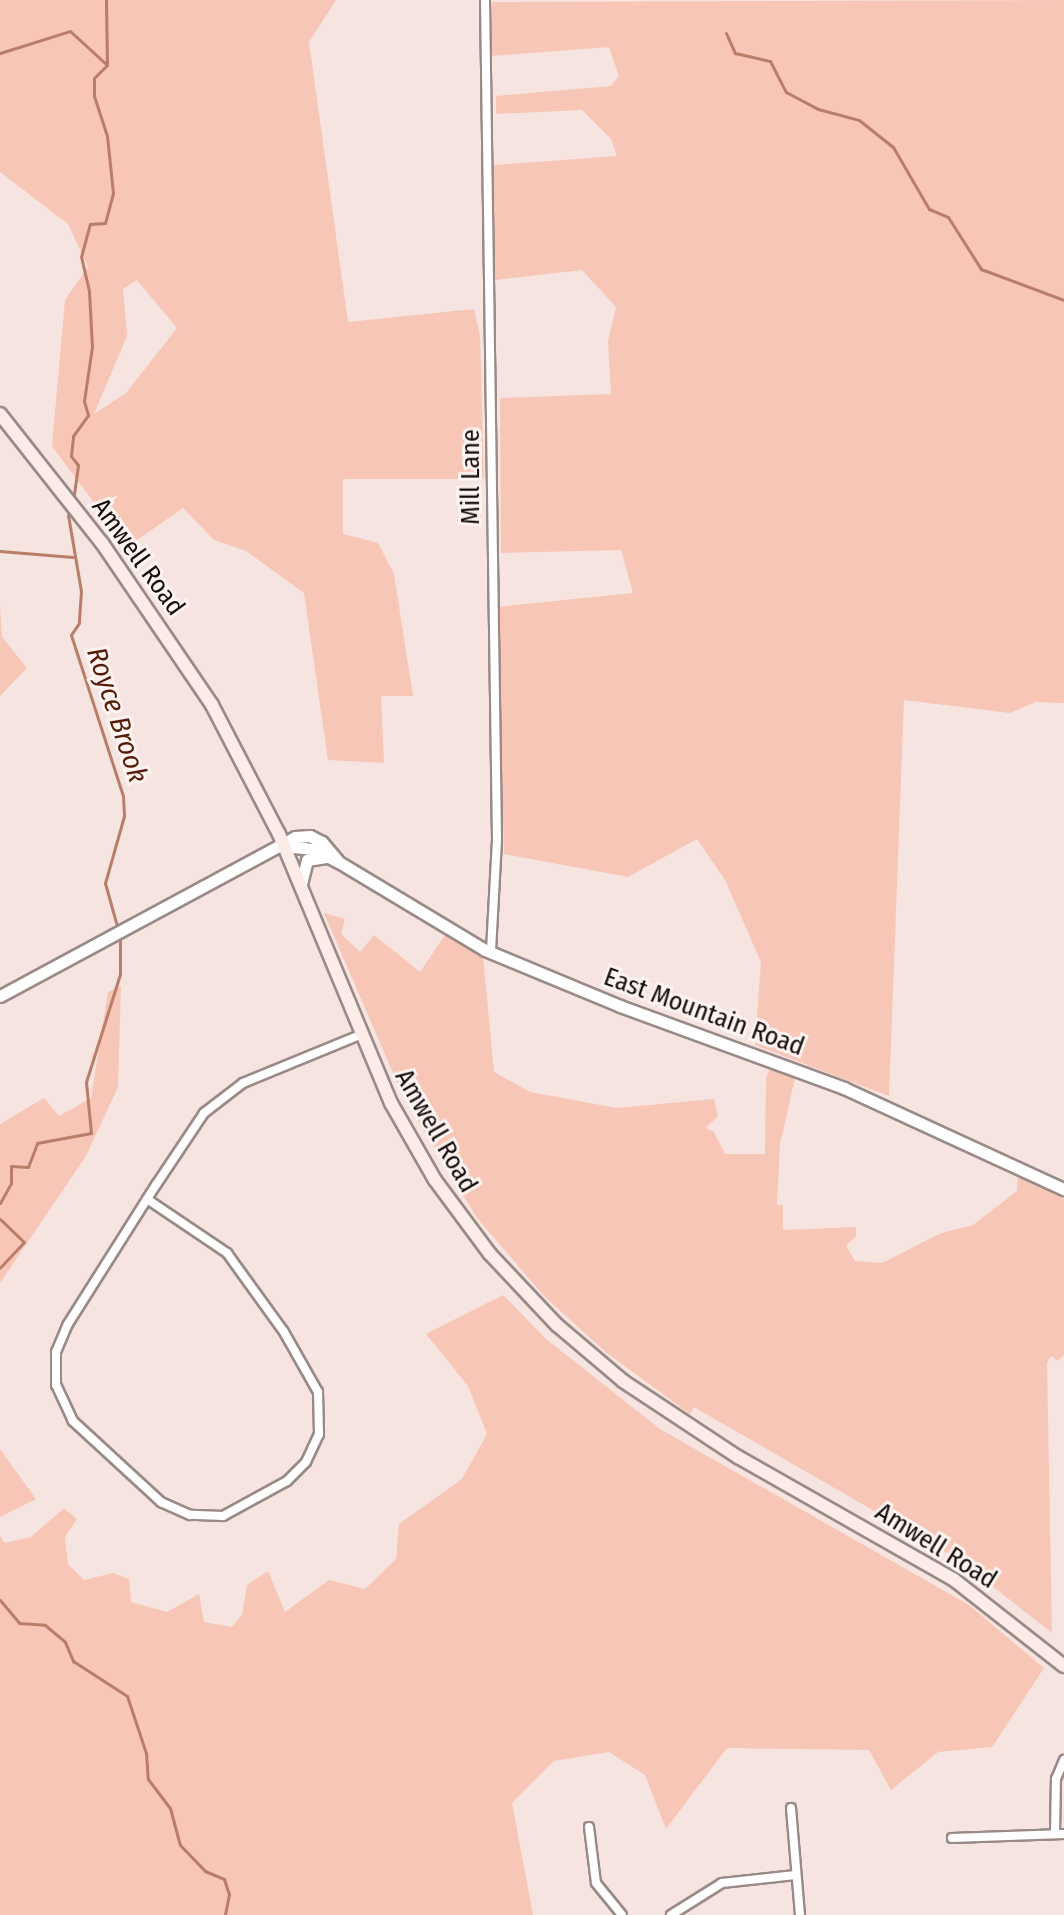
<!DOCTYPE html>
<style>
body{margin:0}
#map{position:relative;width:1064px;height:1915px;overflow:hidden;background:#f5e4df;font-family:"Fira Sans Condensed",sans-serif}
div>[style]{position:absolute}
.green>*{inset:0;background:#f8c6b7}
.stream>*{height:3px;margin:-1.5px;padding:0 1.5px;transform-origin:1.5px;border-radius:1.5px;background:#b97d6a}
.roads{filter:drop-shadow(2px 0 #998a86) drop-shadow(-2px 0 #998a86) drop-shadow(0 2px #998a86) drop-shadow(0 -2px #998a86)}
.minor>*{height:8px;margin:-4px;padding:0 4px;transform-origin:4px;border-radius:4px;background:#fff}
.tertiary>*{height:11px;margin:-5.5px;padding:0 5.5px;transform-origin:5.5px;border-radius:5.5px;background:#fff}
.secondary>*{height:12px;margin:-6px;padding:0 6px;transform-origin:6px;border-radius:6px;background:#fbece7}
span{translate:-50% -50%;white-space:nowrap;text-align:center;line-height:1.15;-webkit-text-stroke:6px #fdf3f0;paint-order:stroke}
.street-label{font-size:26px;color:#130d0c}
.water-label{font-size:28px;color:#551c0a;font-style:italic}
</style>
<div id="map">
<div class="green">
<i style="clip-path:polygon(evenodd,0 0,336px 0,309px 42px,348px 322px,474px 309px,480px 337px,484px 479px,343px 479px,343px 534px,378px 543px,394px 574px,413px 696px,381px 696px,384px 763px,328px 760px,304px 593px,246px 551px,214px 540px,183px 508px,127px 547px,52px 446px,65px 300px,88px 267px,68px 224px,0 172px,0 0,137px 280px,177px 328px,126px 393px,94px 414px,127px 336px,123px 289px,137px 280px)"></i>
<i style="clip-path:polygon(1064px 0,1064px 703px,1036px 702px,1010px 713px,904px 700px,889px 1096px,755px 1045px,761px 962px,725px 880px,697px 839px,628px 877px,504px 854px,497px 607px,633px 593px,621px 550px,501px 553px,500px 398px,611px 394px,608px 341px,616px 307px,582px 270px,495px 280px,493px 165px,617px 156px,611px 139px,582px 110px,496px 114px,496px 96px,611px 86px,619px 76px,609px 47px,492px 56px,492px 2px)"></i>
<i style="clip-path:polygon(0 606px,2px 637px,27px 668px,0 696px)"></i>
<i style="clip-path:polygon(324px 913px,345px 919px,341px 934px,360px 952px,374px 935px,420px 972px,445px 935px,483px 957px,494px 1072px,530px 1092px,617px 1108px,714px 1099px,718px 1116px,706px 1128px,714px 1132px,725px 1154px,765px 1154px,766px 1077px,771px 1068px,795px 1078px,780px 1144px,777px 1205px,783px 1205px,783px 1230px,856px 1227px,856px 1236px,846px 1246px,855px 1261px,882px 1263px,941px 1233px,973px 1225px,1017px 1191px,1018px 1174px,1064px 1199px,1064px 1355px,1058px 1361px,1051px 1356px,1047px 1363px,1052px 1633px,959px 1560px,694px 1407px,690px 1414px,607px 1353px,546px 1298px,477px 1218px,403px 1096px)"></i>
<i style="clip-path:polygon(121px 986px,118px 1087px,86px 1156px,0 1283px,0 1124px,44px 1098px,59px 1116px,91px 1098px,108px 992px)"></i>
<i style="clip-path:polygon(503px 1295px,546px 1339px,660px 1429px,969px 1605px,1044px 1668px,992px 1747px,938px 1752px,891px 1790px,869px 1750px,727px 1748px,666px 1829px,645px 1775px,609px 1752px,554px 1761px,512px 1803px,533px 1915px,0 1915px,0 1536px,5px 1543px,31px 1537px,64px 1508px,77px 1519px,65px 1537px,68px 1564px,84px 1580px,113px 1573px,129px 1579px,131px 1602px,167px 1612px,199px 1594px,204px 1622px,232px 1627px,242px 1615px,247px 1585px,268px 1571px,285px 1612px,329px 1580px,365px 1589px,396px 1559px,399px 1524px,462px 1479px,487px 1434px,468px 1386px,426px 1334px)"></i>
<i style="clip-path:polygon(0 1449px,36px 1499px,0 1517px)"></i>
</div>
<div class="stream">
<i style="left:726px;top:33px;width:22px;rotate:66deg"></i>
<i style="left:735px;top:53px;width:36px;rotate:13deg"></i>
<i style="left:770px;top:61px;width:35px;rotate:63deg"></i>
<i style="left:786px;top:92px;width:36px;rotate:28deg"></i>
<i style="left:818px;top:109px;width:42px;rotate:15deg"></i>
<i style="left:859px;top:120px;width:43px;rotate:38.5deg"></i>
<i style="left:893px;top:147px;width:72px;rotate:59.9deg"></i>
<i style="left:929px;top:209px;width:21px;rotate:23deg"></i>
<i style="left:948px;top:217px;width:62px;rotate:57.6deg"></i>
<i style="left:981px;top:269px;width:89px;rotate:20.5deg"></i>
<i style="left:0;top:53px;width:73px;rotate:-17.4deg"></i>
<i style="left:70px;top:31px;width:49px;rotate:42.5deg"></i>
<i style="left:74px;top:494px;width:29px;rotate:-82deg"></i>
<i style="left:78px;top:465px;width:11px;rotate:-128deg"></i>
<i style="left:71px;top:456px;width:20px;rotate:-84deg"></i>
<i style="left:73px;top:436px;width:26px;rotate:-54deg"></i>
<i style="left:88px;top:415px;width:15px;rotate:-106deg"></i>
<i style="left:84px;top:401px;width:55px;rotate:-81.6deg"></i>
<i style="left:92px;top:347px;width:56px;rotate:-93.1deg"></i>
<i style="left:89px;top:291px;width:35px;rotate:-103deg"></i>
<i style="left:81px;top:257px;width:34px;rotate:-75deg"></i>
<i style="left:90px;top:224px;width:15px;rotate:-4deg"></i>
<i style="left:105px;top:223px;width:31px;rotate:-75deg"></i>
<i style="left:113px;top:193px;width:57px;rotate:-96deg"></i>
<i style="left:107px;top:136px;width:42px;rotate:-108deg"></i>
<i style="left:94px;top:96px;width:18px;rotate:-90deg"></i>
<i style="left:94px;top:78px;width:18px;rotate:-45deg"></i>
<i style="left:107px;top:65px;width:65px;rotate:-90.9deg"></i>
<i style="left:68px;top:515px;width:77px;rotate:80.3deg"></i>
<i style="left:81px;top:591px;width:32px;rotate:94deg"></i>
<i style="left:79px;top:623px;width:14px;rotate:124deg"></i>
<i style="left:71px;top:635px;width:169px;rotate:72.1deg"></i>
<i style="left:123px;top:796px;width:20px;rotate:87deg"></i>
<i style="left:124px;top:816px;width:70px;rotate:105.8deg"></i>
<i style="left:105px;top:883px;width:45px;rotate:74.4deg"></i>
<i style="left:0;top:551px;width:73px;rotate:4.7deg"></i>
<i style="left:0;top:1203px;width:23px;rotate:-61deg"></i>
<i style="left:11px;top:1183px;width:17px;rotate:-90deg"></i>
<i style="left:11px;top:1166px;width:17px;rotate:3deg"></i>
<i style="left:28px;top:1167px;width:26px;rotate:-69deg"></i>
<i style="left:37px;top:1143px;width:55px;rotate:-10.5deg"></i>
<i style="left:91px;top:1133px;width:51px;rotate:-95.6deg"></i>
<i style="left:86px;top:1082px;width:113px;rotate:-72.5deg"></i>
<i style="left:120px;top:974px;width:34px;rotate:-90deg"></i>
<i style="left:0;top:1219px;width:33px;rotate:44deg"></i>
<i style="left:24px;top:1242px;width:35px;rotate:133deg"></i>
<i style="left:0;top:1600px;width:30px;rotate:50deg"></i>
<i style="left:19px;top:1623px;width:26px;rotate:4deg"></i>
<i style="left:45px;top:1625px;width:26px;rotate:40deg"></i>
<i style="left:65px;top:1642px;width:21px;rotate:67deg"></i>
<i style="left:73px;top:1661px;width:64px;rotate:32.9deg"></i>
<i style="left:127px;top:1696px;width:60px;rotate:71.6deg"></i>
<i style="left:146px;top:1753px;width:26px;rotate:86deg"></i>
<i style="left:148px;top:1779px;width:36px;rotate:53deg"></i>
<i style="left:170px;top:1808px;width:38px;rotate:75deg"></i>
<i style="left:180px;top:1845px;width:36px;rotate:46deg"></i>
<i style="left:205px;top:1871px;width:21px;rotate:23deg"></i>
<i style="left:224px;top:1879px;width:16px;rotate:72deg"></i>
<i style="left:229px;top:1894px;width:21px;rotate:101deg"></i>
</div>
<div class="roads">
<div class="minor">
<i style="left:485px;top:0;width:840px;rotate:89.18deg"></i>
<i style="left:497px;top:840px;width:112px;rotate:93.1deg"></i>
<i style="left:147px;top:1199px;width:97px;rotate:34deg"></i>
<i style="left:227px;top:1253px;width:97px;rotate:54.2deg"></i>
<i style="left:284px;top:1332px;width:69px;rotate:60.5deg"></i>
<i style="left:318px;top:1392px;width:42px;rotate:88.6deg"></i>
<i style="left:319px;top:1434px;width:31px;rotate:115deg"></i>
<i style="left:306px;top:1462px;width:27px;rotate:135deg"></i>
<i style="left:287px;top:1481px;width:73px;rotate:151.3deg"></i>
<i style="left:223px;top:1516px;width:33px;rotate:-178deg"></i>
<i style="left:190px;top:1515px;width:32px;rotate:-156deg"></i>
<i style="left:161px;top:1502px;width:120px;rotate:-137.4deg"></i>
<i style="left:73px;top:1421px;width:40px;rotate:-115deg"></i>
<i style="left:56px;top:1385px;width:33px;rotate:-90deg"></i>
<i style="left:56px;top:1352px;width:30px;rotate:-67deg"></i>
<i style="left:68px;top:1324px;width:165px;rotate:-57.7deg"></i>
<i style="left:156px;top:1185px;width:87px;rotate:-56.3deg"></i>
<i style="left:204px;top:1113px;width:49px;rotate:-37.6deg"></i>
<i style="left:243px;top:1083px;width:126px;rotate:-22.3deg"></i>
<i style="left:791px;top:1808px;width:107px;rotate:85.2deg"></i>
<i style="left:589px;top:1827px;width:56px;rotate:82.9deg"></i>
<i style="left:596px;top:1883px;width:41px;rotate:50.9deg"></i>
<i style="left:1055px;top:1834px;width:55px;rotate:-89deg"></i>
<i style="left:1056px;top:1779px;width:21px;rotate:-67deg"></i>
<i style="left:952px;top:1838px;width:112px;rotate:-2deg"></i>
<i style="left:671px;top:1915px;width:60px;rotate:-32.1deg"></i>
<i style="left:722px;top:1883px;width:74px;rotate:-6.2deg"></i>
</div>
<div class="tertiary">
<i style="left:284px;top:846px;width:29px;rotate:6deg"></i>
<i style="left:313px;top:849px;width:27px;rotate:27deg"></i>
<i style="left:337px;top:861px;width:173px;rotate:31deg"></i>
<i style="left:485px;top:950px;width:146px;rotate:22.5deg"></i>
<i style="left:620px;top:1006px;width:239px;rotate:20.1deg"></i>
<i style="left:844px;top:1088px;width:242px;rotate:24.7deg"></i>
<i style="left:301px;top:884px;width:25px;rotate:-76deg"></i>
<i style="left:307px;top:860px;width:19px;rotate:-9deg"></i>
<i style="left:0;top:996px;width:335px;rotate:-28.3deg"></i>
<i style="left:295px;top:837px;width:15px;rotate:-4deg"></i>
<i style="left:310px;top:836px;width:13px;rotate:27deg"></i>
<i style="left:322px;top:842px;width:23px;rotate:50deg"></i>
</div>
<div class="secondary">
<i style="left:0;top:414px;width:164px;rotate:51.7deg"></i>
<i style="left:102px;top:543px;width:196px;rotate:55.8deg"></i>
<i style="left:212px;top:705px;width:145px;rotate:62.6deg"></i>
<i style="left:279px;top:834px;width:291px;rotate:67.4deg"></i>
<i style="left:391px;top:1103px;width:89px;rotate:60.3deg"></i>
<i style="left:435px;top:1180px;width:92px;rotate:53.4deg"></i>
<i style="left:490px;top:1254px;width:98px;rotate:46.7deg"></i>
<i style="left:557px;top:1325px;width:87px;rotate:40.3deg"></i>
<i style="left:623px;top:1381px;width:138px;rotate:33.5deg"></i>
<i style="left:738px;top:1457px;width:247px;rotate:29.6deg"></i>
<i style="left:953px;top:1579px;width:141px;rotate:38.1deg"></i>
</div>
</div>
<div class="street-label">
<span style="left:471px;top:477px;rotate:-90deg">Mill Lane</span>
<span style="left:138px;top:557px;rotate:54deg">Amwell Road</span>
<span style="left:704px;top:1012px;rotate:20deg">East Mountain Road</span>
<span style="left:436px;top:1131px;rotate:60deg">Amwell Road</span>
<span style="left:936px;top:1546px;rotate:32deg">Amwell Road</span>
</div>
<div class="water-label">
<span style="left:117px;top:715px;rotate:72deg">Royce Brook</span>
</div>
</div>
